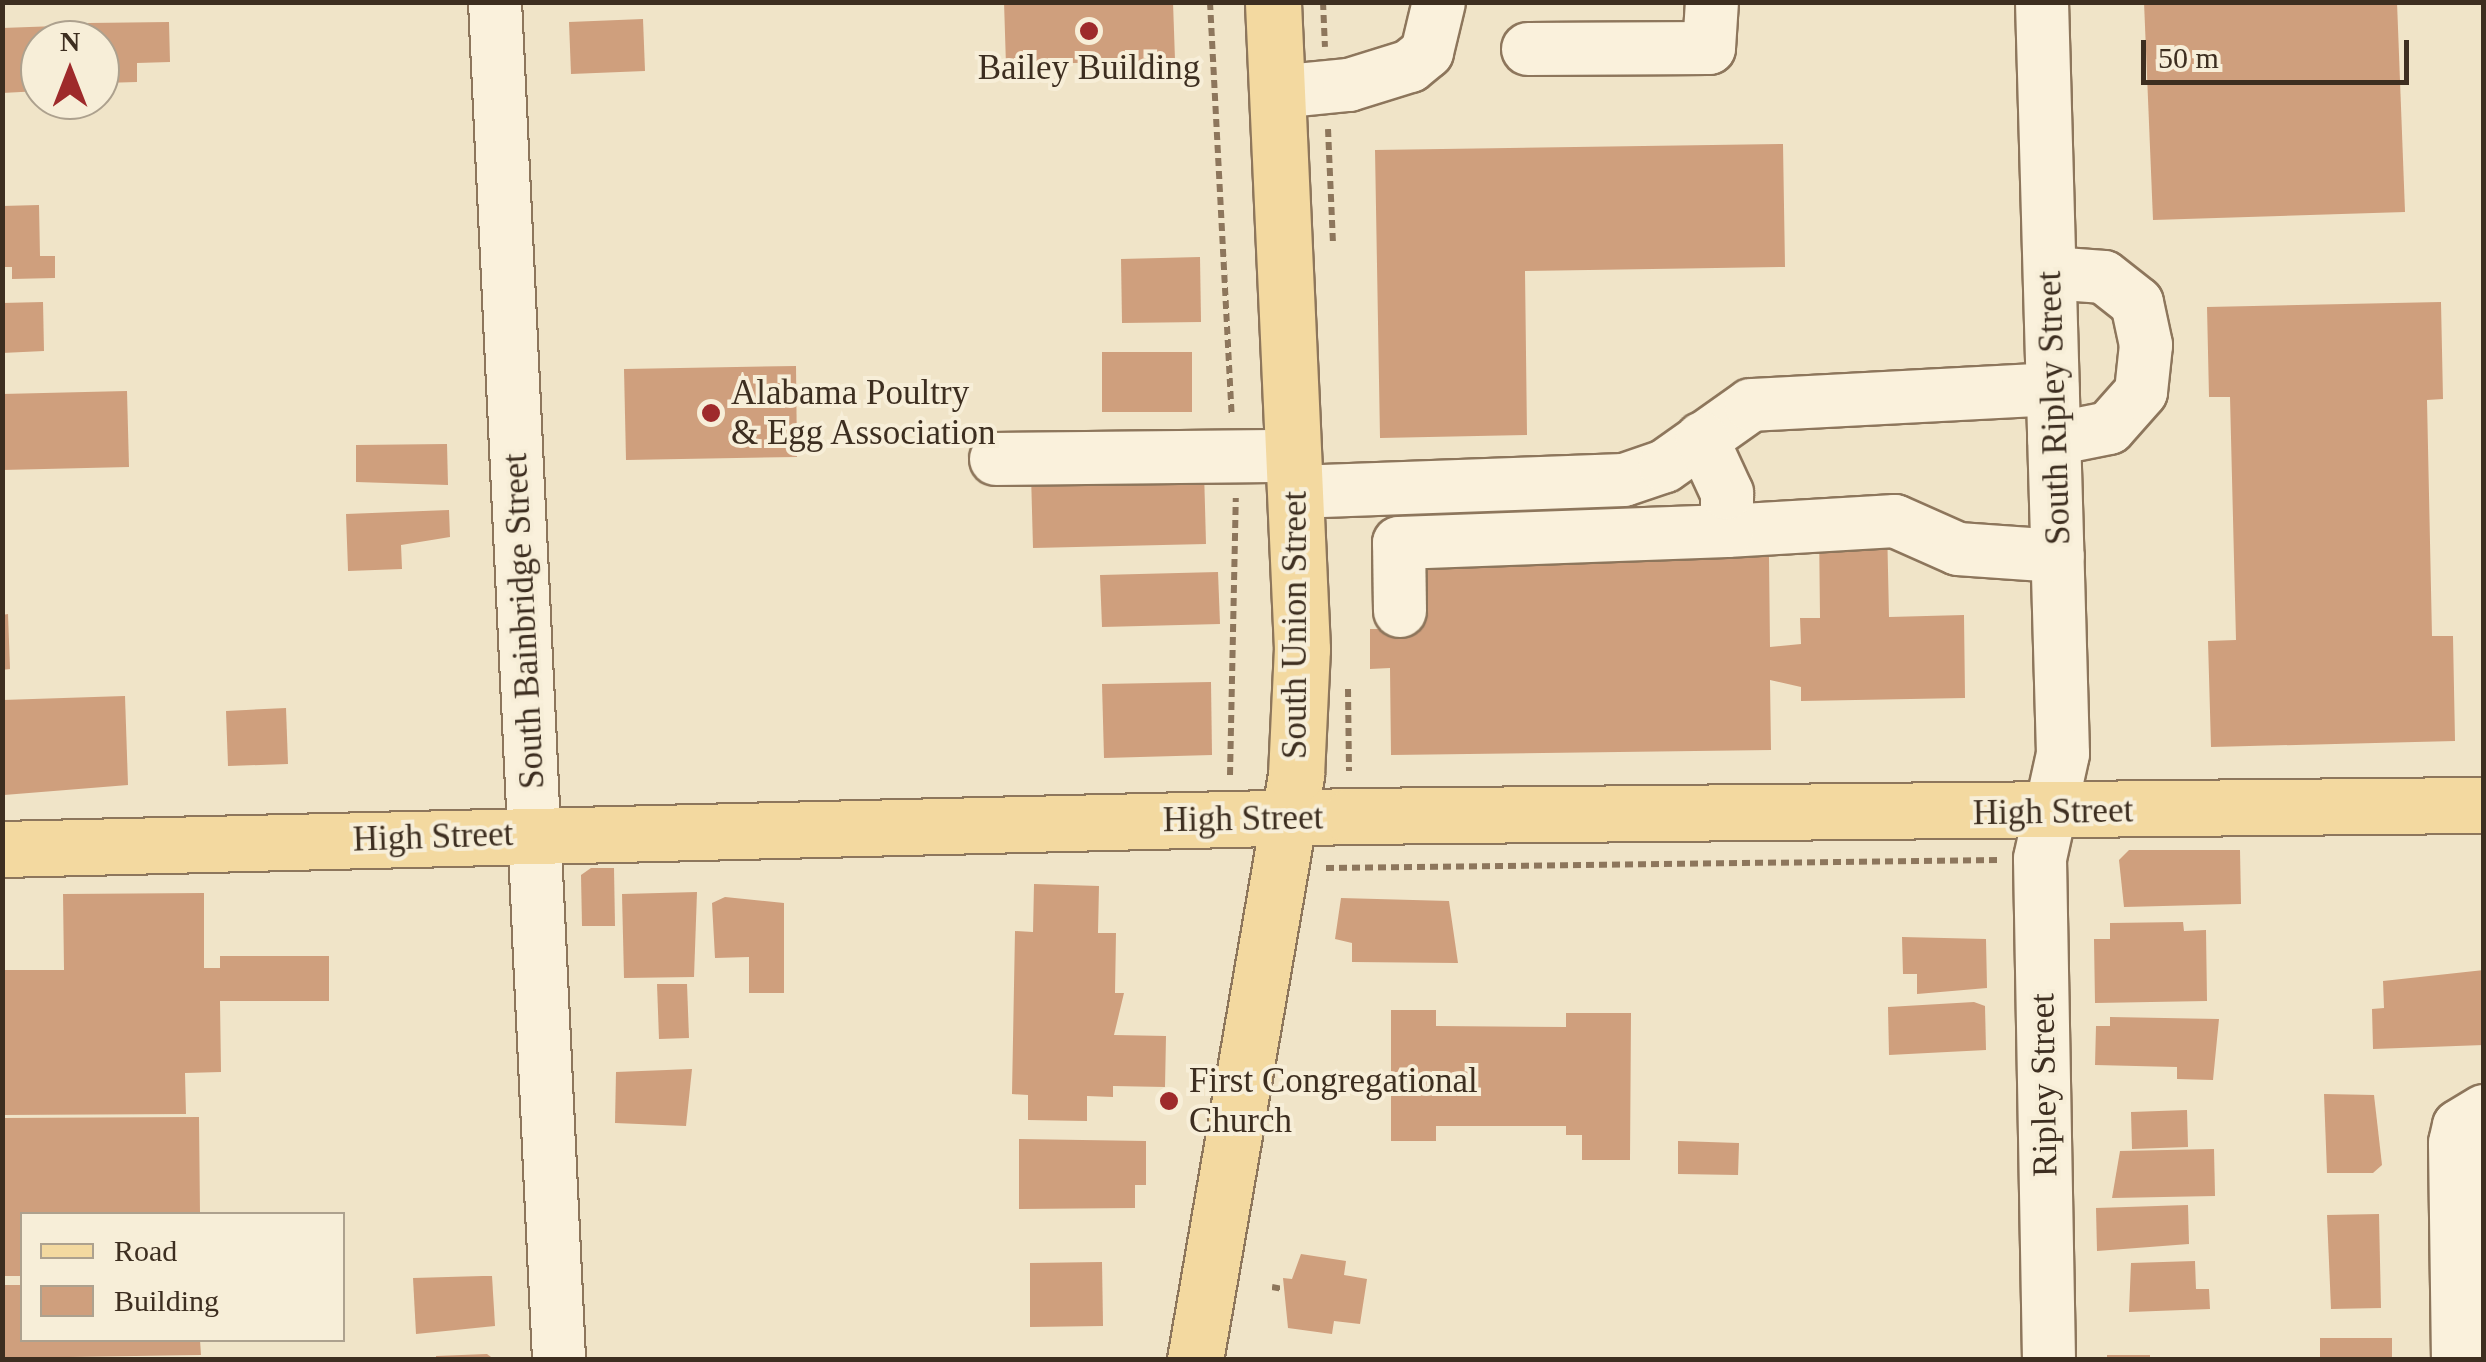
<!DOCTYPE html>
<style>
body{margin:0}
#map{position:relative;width:2486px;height:1362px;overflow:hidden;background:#f0e4c8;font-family:"Times New Roman",serif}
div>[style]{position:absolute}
.building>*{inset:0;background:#cf9f7d}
.path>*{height:6px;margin-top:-3px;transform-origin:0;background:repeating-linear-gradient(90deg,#8d765c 0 8px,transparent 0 13px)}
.roads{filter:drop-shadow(2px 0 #8d765c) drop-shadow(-2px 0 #8d765c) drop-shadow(0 2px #8d765c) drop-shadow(0 -2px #8d765c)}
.minor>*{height:52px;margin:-26px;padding:0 26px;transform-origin:26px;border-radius:26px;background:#faf1dc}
.major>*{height:55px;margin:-27.5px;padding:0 27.5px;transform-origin:27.5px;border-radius:27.5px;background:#f3d9a0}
.dots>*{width:28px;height:28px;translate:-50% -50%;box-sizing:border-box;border:5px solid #f7eed8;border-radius:50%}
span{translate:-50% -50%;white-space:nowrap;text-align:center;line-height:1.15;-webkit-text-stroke:8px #f7eed8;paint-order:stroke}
.poi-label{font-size:35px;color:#3d2e20}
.left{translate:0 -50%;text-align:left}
.street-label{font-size:35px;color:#3d2e20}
.frame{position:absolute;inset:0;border:5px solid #3d2e20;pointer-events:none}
.legend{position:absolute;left:20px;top:1212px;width:325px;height:130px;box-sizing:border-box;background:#f7eed8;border:2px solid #ada18e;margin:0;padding:12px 18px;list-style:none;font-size:30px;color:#3d2e20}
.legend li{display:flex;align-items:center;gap:20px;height:50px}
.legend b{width:50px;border:2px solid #ada18e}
.north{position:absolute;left:20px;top:20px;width:100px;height:100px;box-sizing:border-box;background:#f7eed8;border:2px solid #ada18e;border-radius:50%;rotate:0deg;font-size:28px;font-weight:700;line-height:40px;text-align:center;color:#3d2e20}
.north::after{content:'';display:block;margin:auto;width:35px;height:45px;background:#9e2a2b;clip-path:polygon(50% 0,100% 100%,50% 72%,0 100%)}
.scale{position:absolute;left:2141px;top:40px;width:268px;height:45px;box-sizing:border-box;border:5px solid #3d2e20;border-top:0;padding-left:12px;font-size:30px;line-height:35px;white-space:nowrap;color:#3d2e20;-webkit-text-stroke:8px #f7eed8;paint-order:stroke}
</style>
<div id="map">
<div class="building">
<i style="clip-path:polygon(1004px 2px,1173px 2px,1175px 60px,1006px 65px)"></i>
<i style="clip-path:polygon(2144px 2px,2397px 2px,2405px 212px,2153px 220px)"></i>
<i style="clip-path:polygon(643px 19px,645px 71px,571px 74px,569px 22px)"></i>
<i style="clip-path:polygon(169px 22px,170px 62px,137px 63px,137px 82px,103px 83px,100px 40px,89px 40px,88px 23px)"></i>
<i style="clip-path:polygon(57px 26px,78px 31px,79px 40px,40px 40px,40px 91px,2px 93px,2px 28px)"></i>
<i style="clip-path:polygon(1783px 144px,1785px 267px,1525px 271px,1527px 435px,1380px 438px,1375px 150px)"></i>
<i style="clip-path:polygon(39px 205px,40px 256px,55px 256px,55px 278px,12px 279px,12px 267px,2px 267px,2px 206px)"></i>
<i style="clip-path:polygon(1200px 257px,1201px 322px,1122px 323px,1121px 259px)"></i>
<i style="clip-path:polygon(43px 302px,44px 351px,2px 353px,2px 303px)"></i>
<i style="clip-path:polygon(2441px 302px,2443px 399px,2427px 400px,2432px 636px,2453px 636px,2455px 741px,2211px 747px,2208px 641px,2236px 640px,2230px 397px,2209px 397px,2207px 307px)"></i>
<i style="clip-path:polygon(1102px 352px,1192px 352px,1192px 412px,1102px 412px)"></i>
<i style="clip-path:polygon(796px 366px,797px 457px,626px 460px,624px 369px)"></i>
<i style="clip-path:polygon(127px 391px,129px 467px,2px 470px,2px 394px)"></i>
<i style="clip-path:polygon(447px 444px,448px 485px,356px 482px,356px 445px)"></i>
<i style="clip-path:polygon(1204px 470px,1206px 544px,1033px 548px,1031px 474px)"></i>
<i style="clip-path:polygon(449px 510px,450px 537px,401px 545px,402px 569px,348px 571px,346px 514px)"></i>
<i style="clip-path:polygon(1692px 513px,1693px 556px,1769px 556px,1770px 647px,1801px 644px,1800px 618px,1820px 618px,1819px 526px,1887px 524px,1889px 617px,1964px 615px,1965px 698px,1801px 701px,1801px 687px,1770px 680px,1771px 750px,1391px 755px,1390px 668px,1370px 669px,1370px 629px,1390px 629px,1388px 517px)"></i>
<i style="clip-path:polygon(1218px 572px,1220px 624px,1102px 627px,1100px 575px)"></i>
<i style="clip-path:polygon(8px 614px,10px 669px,2px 670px,2px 615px)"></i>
<i style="clip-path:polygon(1211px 682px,1212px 755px,1104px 758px,1102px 684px)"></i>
<i style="clip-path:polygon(125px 696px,128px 785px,4px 795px,2px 700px)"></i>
<i style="clip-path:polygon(286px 708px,288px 764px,228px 766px,226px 711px)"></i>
<i style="clip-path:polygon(2129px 850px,2240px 850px,2241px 904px,2124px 907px,2119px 860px)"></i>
<i style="clip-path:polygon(591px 868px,614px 868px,615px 926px,582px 926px,581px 875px)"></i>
<i style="clip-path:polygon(1034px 884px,1099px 886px,1098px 933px,1116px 933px,1115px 993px,1124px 993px,1114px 1035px,1166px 1036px,1165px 1087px,1113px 1086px,1113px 1097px,1087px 1096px,1087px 1121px,1028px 1120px,1028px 1095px,1012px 1094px,1015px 931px,1033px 932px)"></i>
<i style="clip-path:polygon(697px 892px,694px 977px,624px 978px,622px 894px)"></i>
<i style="clip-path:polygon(204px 893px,204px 968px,220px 968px,220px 956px,329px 956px,329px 1001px,220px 1001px,221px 1072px,185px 1073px,186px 1114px,2px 1115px,2px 970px,64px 970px,63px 894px)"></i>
<i style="clip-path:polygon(725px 897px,784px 903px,784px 993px,749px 993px,749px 957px,715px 958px,712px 903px)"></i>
<i style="clip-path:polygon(1341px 898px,1449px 901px,1458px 963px,1352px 962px,1352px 943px,1335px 939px)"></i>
<i style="clip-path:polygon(2183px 922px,2184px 931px,2206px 930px,2207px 1001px,2095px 1003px,2094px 939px,2110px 939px,2110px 923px)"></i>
<i style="clip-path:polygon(1902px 937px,1986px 939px,1987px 988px,1917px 994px,1917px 974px,1903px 974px)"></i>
<i style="clip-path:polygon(2484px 970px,2484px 1045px,2373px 1049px,2372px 1009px,2384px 1008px,2383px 981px)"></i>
<i style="clip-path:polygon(657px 984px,687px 984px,689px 1038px,659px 1039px)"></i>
<i style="clip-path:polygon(1974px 1002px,1985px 1006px,1986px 1050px,1889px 1055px,1888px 1007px)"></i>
<i style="clip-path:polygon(1391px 1010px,1436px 1010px,1436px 1026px,1566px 1027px,1566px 1013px,1631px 1013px,1630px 1160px,1582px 1160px,1582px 1135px,1566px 1135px,1566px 1126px,1436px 1126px,1436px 1141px,1391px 1141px)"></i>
<i style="clip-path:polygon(2110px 1017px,2219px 1019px,2213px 1080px,2177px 1079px,2177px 1067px,2095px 1065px,2096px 1026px,2110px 1026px)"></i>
<i style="clip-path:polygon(692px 1069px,686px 1126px,615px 1123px,616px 1072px)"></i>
<i style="clip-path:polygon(2324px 1094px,2374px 1095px,2382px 1165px,2373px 1173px,2327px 1173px)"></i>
<i style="clip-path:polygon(2187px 1110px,2188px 1147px,2132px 1149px,2131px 1112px)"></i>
<i style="clip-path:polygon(199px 1117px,200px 1214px,22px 1214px,22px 1276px,2px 1276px,2px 1118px)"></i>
<i style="clip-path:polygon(1019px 1139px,1146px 1141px,1146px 1185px,1135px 1185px,1135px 1208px,1019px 1209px)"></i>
<i style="clip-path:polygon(1678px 1141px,1739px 1143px,1738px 1175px,1678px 1174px)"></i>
<i style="clip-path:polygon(2214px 1149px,2215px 1196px,2112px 1198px,2120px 1151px)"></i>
<i style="clip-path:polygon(2188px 1205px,2189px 1244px,2097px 1251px,2096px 1208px)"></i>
<i style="clip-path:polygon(2379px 1214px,2381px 1308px,2331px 1309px,2327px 1215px)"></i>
<i style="clip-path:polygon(1301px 1254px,1346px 1261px,1344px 1275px,1367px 1279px,1360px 1324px,1334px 1321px,1332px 1334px,1288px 1328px,1283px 1278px,1292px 1279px)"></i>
<i style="clip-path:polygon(2195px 1261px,2196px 1289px,2209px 1289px,2210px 1309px,2129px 1312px,2131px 1263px)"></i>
<i style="clip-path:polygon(1102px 1262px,1103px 1326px,1030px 1327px,1030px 1263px)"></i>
<i style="clip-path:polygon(483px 1276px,492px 1276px,495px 1326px,416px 1334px,413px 1278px)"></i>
<i style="clip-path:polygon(2px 1285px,22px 1285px,22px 1340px,200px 1340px,201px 1355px,2px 1358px)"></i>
<i style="clip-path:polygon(2320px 1338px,2392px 1338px,2392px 1360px,2320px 1360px)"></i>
<i style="clip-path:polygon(487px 1354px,495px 1360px,436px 1360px,436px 1356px)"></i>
<i style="clip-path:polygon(2107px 1355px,2150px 1355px,2150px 1360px,2107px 1360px)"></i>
</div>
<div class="path">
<i style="left:1210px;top:2px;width:415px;rotate:87deg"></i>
<i style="left:1323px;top:2px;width:45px;rotate:87.5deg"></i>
<i style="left:1328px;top:129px;width:113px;rotate:87.5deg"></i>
<i style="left:1348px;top:689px;width:82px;rotate:89.3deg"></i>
<i style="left:1230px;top:775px;width:277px;rotate:-88.8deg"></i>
<i style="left:1326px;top:868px;width:673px;rotate:-0.68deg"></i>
<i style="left:1272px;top:1287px;width:10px;rotate:11deg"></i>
<i style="left:1527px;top:1360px;width:28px"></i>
</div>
<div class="roads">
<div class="minor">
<i style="left:495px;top:2px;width:1360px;rotate:87.3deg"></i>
<i style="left:2042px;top:2px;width:752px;rotate:88.4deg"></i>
<i style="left:2063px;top:754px;width:107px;rotate:102.4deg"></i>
<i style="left:2040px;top:859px;width:501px;rotate:88.97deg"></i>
<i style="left:1528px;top:49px;width:181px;rotate:-0.3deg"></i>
<i style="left:1709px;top:48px;width:46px;rotate:-86.3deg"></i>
<i style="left:1277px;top:92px;width:72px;rotate:-5.6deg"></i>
<i style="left:1349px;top:85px;width:64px;rotate:-17.3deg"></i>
<i style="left:1410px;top:66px;width:22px;rotate:-39deg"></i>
<i style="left:1427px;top:52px;width:51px;rotate:-76.5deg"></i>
<i style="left:2050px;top:273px;width:54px;rotate:4.2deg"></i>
<i style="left:2104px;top:277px;width:42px;rotate:38.2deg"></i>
<i style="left:2137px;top:303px;width:43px;rotate:77.9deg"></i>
<i style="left:2146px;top:345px;width:47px;rotate:96.1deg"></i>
<i style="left:2141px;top:392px;width:48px;rotate:131.6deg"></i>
<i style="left:2109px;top:428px;width:56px;rotate:168.7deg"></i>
<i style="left:996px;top:459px;width:297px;rotate:-0.6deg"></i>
<i style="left:1295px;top:492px;width:329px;rotate:-2.1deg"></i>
<i style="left:1624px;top:480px;width:43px;rotate:-18.9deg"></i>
<i style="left:1665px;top:466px;width:105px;rotate:-35.3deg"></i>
<i style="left:1751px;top:405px;width:302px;rotate:-3deg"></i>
<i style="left:1727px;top:531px;width:168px;rotate:-3.4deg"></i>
<i style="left:1895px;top:521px;width:69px;rotate:24deg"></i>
<i style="left:1958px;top:549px;width:100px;rotate:4deg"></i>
<i style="left:1400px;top:611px;width:68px;rotate:-90.8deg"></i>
<i style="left:1399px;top:543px;width:328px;rotate:-2.1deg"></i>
<i style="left:1727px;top:531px;width:38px;rotate:-90deg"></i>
<i style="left:1727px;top:493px;width:60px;rotate:-114.8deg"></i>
<i style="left:2458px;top:1360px;width:217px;rotate:-90.8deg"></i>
<i style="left:2455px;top:1143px;width:17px;rotate:-77deg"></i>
<i style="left:2459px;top:1126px;width:29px;rotate:-31deg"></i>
</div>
<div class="major">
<i style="left:2px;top:849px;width:1349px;rotate:-1.4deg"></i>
<i style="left:1351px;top:816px;width:1133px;rotate:-0.56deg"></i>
<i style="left:1195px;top:1360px;width:594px;rotate:-80.2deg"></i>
<i style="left:1296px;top:775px;width:126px;rotate:-87.3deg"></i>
<i style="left:1302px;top:649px;width:648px;rotate:-92.57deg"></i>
</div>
</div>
<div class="dots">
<i style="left:1089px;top:31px;background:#9e2a2b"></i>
<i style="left:711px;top:413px;background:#9e2a2b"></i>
<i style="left:1169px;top:1101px;background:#9e2a2b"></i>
</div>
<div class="poi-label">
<span style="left:1089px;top:68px">Bailey Building</span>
<span class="left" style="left:731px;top:413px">Alabama Poultry<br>&amp; Egg Association</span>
<span class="left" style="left:1189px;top:1101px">First Congregational<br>Church</span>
</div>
<div class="street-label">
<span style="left:2054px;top:408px;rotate:-92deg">South Ripley Street</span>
<span style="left:524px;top:621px;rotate:-93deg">South Bainbridge Street</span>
<span style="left:1295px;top:625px;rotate:-90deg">South Union Street</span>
<span style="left:2053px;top:812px;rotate:-1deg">High Street</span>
<span style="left:1243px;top:819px;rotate:-1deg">High Street</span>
<span style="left:433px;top:837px;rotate:-2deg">High Street</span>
<span style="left:2044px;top:1085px;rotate:-91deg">Ripley Street</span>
</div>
<div class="frame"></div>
<ul class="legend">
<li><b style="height:12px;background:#f3d9a0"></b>Road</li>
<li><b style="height:28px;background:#cf9f7d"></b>Building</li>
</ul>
<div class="north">N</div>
<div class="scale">50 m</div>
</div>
